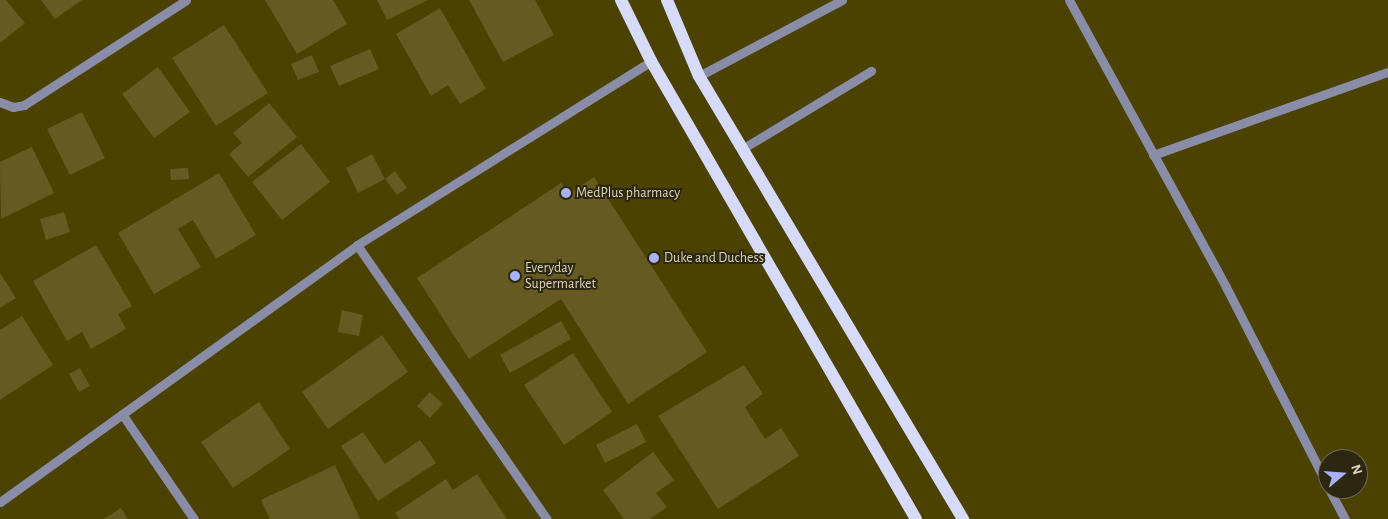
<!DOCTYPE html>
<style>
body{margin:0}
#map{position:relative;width:1388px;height:519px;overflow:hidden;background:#4b4100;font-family:"Alegreya Sans",sans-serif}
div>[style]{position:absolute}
.building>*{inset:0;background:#655b22}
.minor>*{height:9px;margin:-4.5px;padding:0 4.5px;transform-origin:4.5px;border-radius:4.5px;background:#8a8da7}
.major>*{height:12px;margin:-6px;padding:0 6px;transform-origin:6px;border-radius:6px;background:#d7dbfa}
.dots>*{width:14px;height:14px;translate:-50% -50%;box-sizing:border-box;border:2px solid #2c2710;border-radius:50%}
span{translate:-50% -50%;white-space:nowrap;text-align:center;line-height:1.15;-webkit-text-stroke:4px #2c2710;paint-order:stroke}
.poi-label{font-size:14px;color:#d9d4b7}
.left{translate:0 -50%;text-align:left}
.north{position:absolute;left:1318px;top:449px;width:50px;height:50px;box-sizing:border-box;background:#2c2710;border:1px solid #716c53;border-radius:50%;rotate:72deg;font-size:14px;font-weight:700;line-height:20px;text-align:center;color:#d9d4b7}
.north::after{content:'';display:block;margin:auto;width:18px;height:22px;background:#a9b0fc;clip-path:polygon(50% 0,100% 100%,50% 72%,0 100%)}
</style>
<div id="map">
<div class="building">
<i style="clip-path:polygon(0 0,6px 0,25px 23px,0 43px)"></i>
<i style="clip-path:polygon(41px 0,82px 0,55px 19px)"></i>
<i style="clip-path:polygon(265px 0,333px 0,347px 24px,297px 54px)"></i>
<i style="clip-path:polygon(377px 0,428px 0,387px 20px)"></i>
<i style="clip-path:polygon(469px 0,535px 0,554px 35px,503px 62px)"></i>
<i style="clip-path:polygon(440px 8px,486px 89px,460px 104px,448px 85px,431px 96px,396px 34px)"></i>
<i style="clip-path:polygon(224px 25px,268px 93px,216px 126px,172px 58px)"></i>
<i style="clip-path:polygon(370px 49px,379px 69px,339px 86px,330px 66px)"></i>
<i style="clip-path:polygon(312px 55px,319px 72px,298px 80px,291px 64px)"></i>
<i style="clip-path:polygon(158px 67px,190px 112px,154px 138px,122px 94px)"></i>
<i style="clip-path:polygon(269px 103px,297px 137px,248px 177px,229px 154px,242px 143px,233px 133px)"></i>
<i style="clip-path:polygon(82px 112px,105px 158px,70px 175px,47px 129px)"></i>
<i style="clip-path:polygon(301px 144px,330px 182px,282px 220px,252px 182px)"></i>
<i style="clip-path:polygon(32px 147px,54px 193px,1px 219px,0 162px)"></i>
<i style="clip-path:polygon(372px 154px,385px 179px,358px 193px,346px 168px)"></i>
<i style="clip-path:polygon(188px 168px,189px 179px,171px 180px,170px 169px)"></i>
<i style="clip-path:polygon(395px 171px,407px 188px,397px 195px,385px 179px)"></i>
<i style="clip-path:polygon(219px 173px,256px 235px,216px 259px,193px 220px,178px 229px,201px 267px,154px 294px,118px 233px)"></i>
<i style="clip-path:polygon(594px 177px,707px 352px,628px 404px,561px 299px,469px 359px,417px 278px,561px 183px,569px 194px)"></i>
<i style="clip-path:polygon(64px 212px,70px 232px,46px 240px,40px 219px)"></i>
<i style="clip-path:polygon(96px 245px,132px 306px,118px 314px,126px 329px,91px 349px,82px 332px,67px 341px,33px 281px)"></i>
<i style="clip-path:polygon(0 273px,16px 298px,0 308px)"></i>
<i style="clip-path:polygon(342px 310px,363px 315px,359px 336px,338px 332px)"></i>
<i style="clip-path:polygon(22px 316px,53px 365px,0 400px,0 330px)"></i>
<i style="clip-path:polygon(561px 321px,571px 339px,510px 373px,500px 355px)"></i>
<i style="clip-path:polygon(382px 335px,408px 372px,328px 429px,302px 392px)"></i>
<i style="clip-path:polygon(573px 353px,612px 412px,564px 445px,524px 385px)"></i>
<i style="clip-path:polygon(744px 365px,763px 394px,745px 407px,765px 439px,781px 428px,799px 456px,718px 509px,658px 416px)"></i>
<i style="clip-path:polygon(80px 368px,90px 386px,79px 392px,69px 374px)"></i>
<i style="clip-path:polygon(430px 392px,443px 404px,430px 418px,417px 406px)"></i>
<i style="clip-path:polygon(259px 402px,290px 449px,233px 488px,201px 442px)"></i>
<i style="clip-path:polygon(637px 424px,646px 442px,605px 463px,596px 445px)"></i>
<i style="clip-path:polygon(363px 432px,385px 464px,420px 440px,436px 463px,378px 501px,341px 446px)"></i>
<i style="clip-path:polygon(653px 452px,674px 480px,656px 493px,667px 507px,650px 519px,624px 519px,603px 490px)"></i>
<i style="clip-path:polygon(335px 465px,360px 519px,270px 519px,261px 500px)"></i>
<i style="clip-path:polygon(477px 474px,507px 519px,400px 519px,395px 513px,446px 479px,453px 490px)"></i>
<i style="clip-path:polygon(121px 508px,128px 519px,104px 519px)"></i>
</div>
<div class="minor">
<i style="left:1069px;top:0;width:327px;rotate:61.3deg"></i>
<i style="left:1226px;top:287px;width:224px;rotate:62.9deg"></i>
<i style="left:699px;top:76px;width:162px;rotate:-28deg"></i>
<i style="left:0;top:102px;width:14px;rotate:21deg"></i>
<i style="left:13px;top:107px;width:11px;rotate:-10deg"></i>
<i style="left:24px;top:105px;width:193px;rotate:-32.9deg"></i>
<i style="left:742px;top:149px;width:151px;rotate:-31.2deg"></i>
<i style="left:1153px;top:155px;width:249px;rotate:-19.5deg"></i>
<i style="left:357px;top:245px;width:333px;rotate:55.3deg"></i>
<i style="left:122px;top:414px;width:127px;rotate:55.6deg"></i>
<i style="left:1329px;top:489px;width:34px;rotate:62deg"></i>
<i style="left:0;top:502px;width:440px;rotate:-35.7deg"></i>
<i style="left:357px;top:245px;width:347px;rotate:-32deg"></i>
</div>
<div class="major">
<i style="left:621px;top:0;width:68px;rotate:63.8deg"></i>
<i style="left:651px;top:61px;width:529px;rotate:59.95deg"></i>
<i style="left:667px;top:0;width:82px;rotate:67.2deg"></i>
<i style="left:699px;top:76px;width:516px;rotate:59.21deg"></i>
</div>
<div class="dots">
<i style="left:566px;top:193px;background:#a9b0fc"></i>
<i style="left:654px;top:258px;background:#a9b0fc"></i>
<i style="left:515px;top:276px;background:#a9b0fc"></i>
</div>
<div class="poi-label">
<span class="left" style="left:576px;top:193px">MedPlus pharmacy</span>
<span class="left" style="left:664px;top:258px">Duke and Duchess</span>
<span class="left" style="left:525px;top:276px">Everyday<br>Supermarket</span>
</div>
<div class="north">N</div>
</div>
